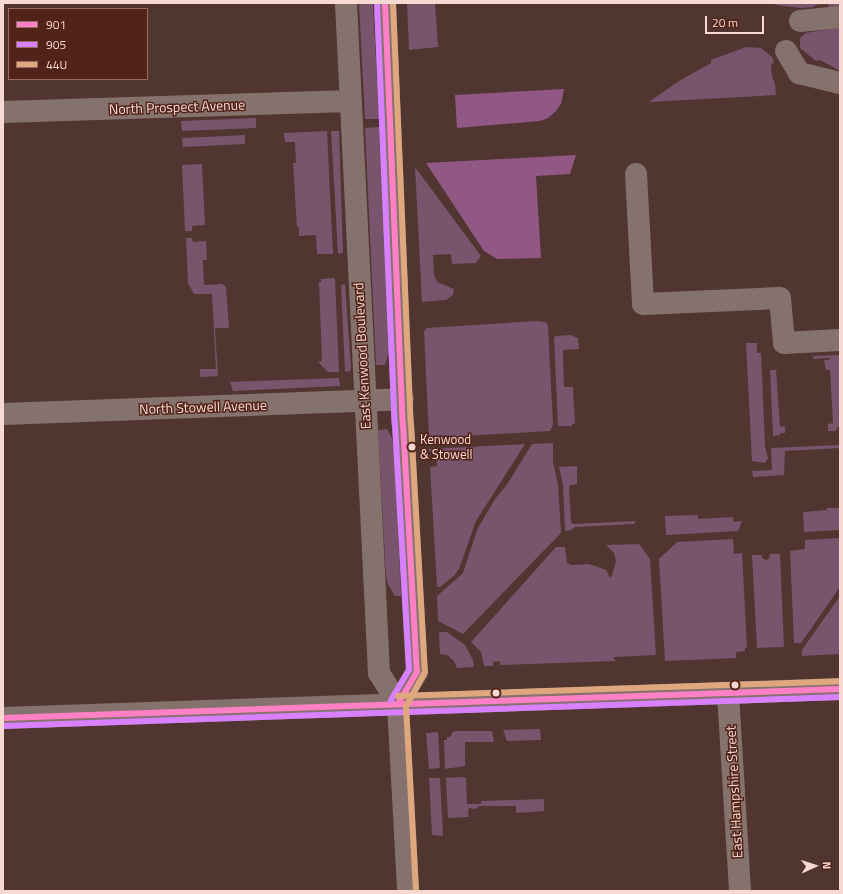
<!DOCTYPE html>
<style>
body{margin:0}
#map{position:relative;width:843px;height:894px;overflow:hidden;background:#503530;font-family:"Titillium Web",sans-serif}
div>[style]{position:absolute}
.green>*{inset:0;background:#78546d}
.forest>*{inset:0;background:#925885}
.minor>*{height:22px;margin:-11px;padding:0 11px;transform-origin:11px;border-radius:11px;background:#86726d}
.bus-1>*{height:6px;margin:-3px;padding:0 3px;transform-origin:3px;border-radius:3px;background:#ff80c5}
.bus-2>*{height:6px;margin:-3px;padding:0 3px;transform-origin:3px;border-radius:3px;background:#d880ff}
.bus-3>*{height:6px;margin:-3px;padding:0 3px;transform-origin:3px;border-radius:3px;background:#dfa77e}
.dots>*{width:11px;height:11px;translate:-50% -50%;box-sizing:border-box;border:2px solid #512319;border-radius:50%}
span{translate:-50% -50%;white-space:nowrap;text-align:center;line-height:1.15;-webkit-text-stroke:3px #512319;paint-order:stroke}
.bus-label{font-size:13px;color:#f8d9d2}
.left{translate:0 -50%;text-align:left}
.street-label{font-size:14px;color:#f8d9d2}
.frame{position:absolute;inset:0;border:4px solid #f8d9d2;pointer-events:none}
.legend{position:absolute;left:8px;top:8px;width:140px;height:72px;box-sizing:border-box;background:#512319;border:1px solid #946c63;margin:0;padding:5px 7px;list-style:none;font-size:12px;color:#f8d9d2}
.legend li{display:flex;align-items:center;gap:8px;height:20px}
.legend b{width:20px;border:1px solid #946c63}
.north{position:absolute;left:795px;top:846px;width:40px;height:40px;-webkit-text-stroke:3px #512319;paint-order:stroke;rotate:87deg;font-size:11px;font-weight:700;line-height:16px;text-align:center;color:#f8d9d2}
.north::after{content:'';display:block;margin:auto;width:14px;height:18px;background:#f8d9d2;clip-path:polygon(50% 0,100% 100%,50% 72%,0 100%)}
.scale{position:absolute;left:705px;top:16px;width:59px;height:18px;box-sizing:border-box;border:2px solid #f8d9d2;border-top:0;padding-left:5px;font-size:12px;line-height:14px;white-space:nowrap;color:#f8d9d2;-webkit-text-stroke:3px #512319;paint-order:stroke}
</style>
<div id="map">
<div class="green">
<i style="clip-path:polygon(359px 3px,373px 3px,379px 119px,365px 119px)"></i>
<i style="clip-path:polygon(407px 3px,435px 3px,438px 47px,409px 50px)"></i>
<i style="clip-path:polygon(772px 3px,840px 3px,840px 6px,829px 7px,828px 4px,816px 5px,813px 7px,801px 8px,776px 5px)"></i>
<i style="clip-path:polygon(840px 27px,840px 71px,820px 60px,816px 61px,800px 48px,800px 38px,806px 33px)"></i>
<i style="clip-path:polygon(746px 47px,761px 48px,772px 57px,774px 62px,771px 65px,772px 76px,775px 84px,776px 95px,649px 102px,679px 81px,711px 63px,711px 60px)"></i>
<i style="clip-path:polygon(256px 118px,256px 128px,182px 131px,181px 121px)"></i>
<i style="clip-path:polygon(379px 127px,390px 348px,385px 365px,376px 365px,365px 128px)"></i>
<i style="clip-path:polygon(327px 131px,333px 254px,317px 254px,316px 235px,299px 236px,299px 227px,297px 227px,293px 163px,296px 163px,295px 142px,285px 142px,284px 133px)"></i>
<i style="clip-path:polygon(331px 131px,339px 131px,343px 253px,338px 254px)"></i>
<i style="clip-path:polygon(245px 135px,245px 144px,183px 147px,182px 138px)"></i>
<i style="clip-path:polygon(202px 164px,205px 225px,192px 226px,192px 231px,185px 231px,182px 165px)"></i>
<i style="clip-path:polygon(415px 167px,481px 256px,476px 263px,452px 264px,451px 254px,433px 255px,434px 275px,437px 282px,454px 289px,453px 295px,446px 300px,422px 302px)"></i>
<i style="clip-path:polygon(186px 238px,192px 238px,193px 242px,206px 241px,207px 260px,203px 260px,204px 285px,222px 284px,226px 287px,229px 328px,215px 328px,218px 376px,200px 377px,200px 369px,216px 369px,212px 294px,194px 294px,188px 283px)"></i>
<i style="clip-path:polygon(335px 278px,339px 372px,328px 372px,318px 362px,322px 361px,319px 282px,321px 282px,321px 279px)"></i>
<i style="clip-path:polygon(345px 284px,351px 368px,350px 371px,345px 372px,341px 285px)"></i>
<i style="clip-path:polygon(536px 321px,546px 322px,548px 326px,553px 425px,550px 431px,429px 438px,424px 331px,427px 328px)"></i>
<i style="clip-path:polygon(571px 335px,578px 338px,579px 349px,563px 350px,564px 386px,565px 387px,573px 387px,575px 424px,572px 424px,572px 426px,558px 426px,554px 338px,556px 336px)"></i>
<i style="clip-path:polygon(746px 343px,757px 343px,757px 353px,761px 353px,765px 446px,768px 458px,765px 463px,752px 461px)"></i>
<i style="clip-path:polygon(840px 355px,840px 425px,835px 431px,828px 431px,828px 424px,833px 423px,830px 370px,826px 370px,824px 360px,830px 360px,829px 358px,813px 359px,813px 356px)"></i>
<i style="clip-path:polygon(770px 370px,776px 370px,780px 426px,785px 427px,785px 433px,780px 433px,780px 435px,773px 436px)"></i>
<i style="clip-path:polygon(339px 378px,340px 386px,233px 391px,230px 382px)"></i>
<i style="clip-path:polygon(387px 429px,392px 438px,394px 450px,401px 596px,395px 596px,388px 584px,386px 576px,378px 430px)"></i>
<i style="clip-path:polygon(553px 443px,553px 462px,558px 485px,561px 533px,463px 634px,438px 621px,437px 596px,463px 573px,477px 530px,495px 499px,508px 483px,532px 444px)"></i>
<i style="clip-path:polygon(525px 444px,476px 521px,459px 569px,454px 576px,440px 587px,437px 587px,430px 467px,437px 466px,436px 451px,429px 451px,429px 449px)"></i>
<i style="clip-path:polygon(840px 445px,840px 448px,785px 451px,784px 475px,753px 477px,752px 471px,772px 470px,771px 448px)"></i>
<i style="clip-path:polygon(577px 466px,577px 484px,570px 485px,569px 488px,571px 522px,573px 524px,635px 521px,635px 524px,575px 527px,571px 530px,565px 531px,563px 485px,559px 467px)"></i>
<i style="clip-path:polygon(827px 508px,840px 508px,840px 530px,804px 532px,803px 512px,827px 510px)"></i>
<i style="clip-path:polygon(698px 515px,698px 519px,733px 517px,733px 522px,742px 521px,738px 531px,666px 535px,665px 516px)"></i>
<i style="clip-path:polygon(840px 538px,840px 587px,801px 643px,794px 643px,790px 551px,805px 549px,805px 540px)"></i>
<i style="clip-path:polygon(733px 539px,734px 554px,742px 553px,747px 648px,745px 648px,745px 651px,736px 652px,736px 658px,665px 661px,659px 559px,677px 542px)"></i>
<i style="clip-path:polygon(639px 544px,650px 559px,656px 655px,615px 657px,613px 658px,616px 661px,500px 665px,500px 661px,493px 662px,493px 666px,484px 666px,481px 652px,471px 642px,556px 547px,565px 547px,567px 563px,572px 565px,588px 564px,595px 566px,606px 570px,610px 578px,612px 576px,616px 561px,614px 553px,606px 545px)"></i>
<i style="clip-path:polygon(770px 554px,780px 554px,784px 647px,757px 648px,752px 555px,762px 555px,762px 558px,766px 560px,769px 559px)"></i>
<i style="clip-path:polygon(840px 596px,840px 654px,802px 656px,802px 650px)"></i>
<i style="clip-path:polygon(439px 632px,447px 632px,465px 645px,473px 660px,474px 667px,457px 668px,454px 661px,447px 655px,440px 654px)"></i>
<i style="clip-path:polygon(540px 729px,541px 740px,507px 741px,503px 730px)"></i>
<i style="clip-path:polygon(456px 731px,492px 731px,494px 742px,465px 742px,465px 766px,445px 769px,444px 740px,447px 740px,447px 737px,450px 737px,453px 732px)"></i>
<i style="clip-path:polygon(438px 732px,440px 768px,429px 769px,426px 733px)"></i>
<i style="clip-path:polygon(461px 777px,466px 778px,467px 804px,481px 804px,481px 801px,544px 799px,544px 811px,516px 813px,516px 806px,479px 806px,476px 809px,469px 808px,468px 814px,469px 817px,448px 818px,446px 778px)"></i>
<i style="clip-path:polygon(429px 778px,440px 778px,443px 836px,432px 835px)"></i>
</div>
<div class="forest">
<i style="clip-path:polygon(564px 89px,561px 104px,555px 112px,548px 118px,540px 121px,457px 128px,455px 95px)"></i>
<i style="clip-path:polygon(576px 155px,570px 174px,536px 176px,541px 258px,497px 259px,484px 251px,426px 163px)"></i>
</div>
<div class="minor">
<i style="left:346px;top:3px;width:671px;rotate:87.18deg"></i>
<i style="left:379px;top:673px;width:36px;rotate:58deg"></i>
<i style="left:398px;top:704px;width:187px;rotate:86.9deg"></i>
<i style="left:385px;top:3px;width:421px;rotate:87.6deg"></i>
<i style="left:403px;top:424px;width:248px;rotate:86.8deg"></i>
<i style="left:417px;top:672px;width:37px;rotate:121deg"></i>
<i style="left:800px;top:21px;width:40px;rotate:-5.7deg"></i>
<i style="left:786px;top:51px;width:26px;rotate:59deg"></i>
<i style="left:799px;top:73px;width:42px;rotate:13.7deg"></i>
<i style="left:3px;top:112px;width:347px;rotate:-1.8deg"></i>
<i style="left:636px;top:174px;width:130px;rotate:86.9deg"></i>
<i style="left:643px;top:304px;width:137px;rotate:-2.5deg"></i>
<i style="left:780px;top:298px;width:45px;rotate:84.9deg"></i>
<i style="left:784px;top:343px;width:56px;rotate:-3.1deg"></i>
<i style="left:3px;top:414px;width:400px;rotate:-2.1deg"></i>
<i style="left:728px;top:694px;width:197px;rotate:86.5deg"></i>
<i style="left:3px;top:718px;width:838px;rotate:-1.98deg"></i>
</div>
<div class="bus-1">
<i style="left:385px;top:3px;width:421px;rotate:87.6deg"></i>
<i style="left:403px;top:424px;width:248px;rotate:86.8deg"></i>
<i style="left:417px;top:672px;width:37px;rotate:121deg"></i>
<i style="left:3px;top:718px;width:838px;rotate:-1.98deg"></i>
</div>
<div class="bus-2">
<i style="left:377px;top:3px;width:421px;rotate:87.6deg"></i>
<i style="left:395px;top:424px;width:246px;rotate:86.7deg"></i>
<i style="left:409px;top:670px;width:35px;rotate:121deg"></i>
<i style="left:3px;top:726px;width:838px;rotate:-1.98deg"></i>
</div>
<div class="bus-3">
<i style="left:393px;top:3px;width:421px;rotate:87.6deg"></i>
<i style="left:411px;top:424px;width:248px;rotate:86.8deg"></i>
<i style="left:425px;top:672px;width:39px;rotate:119deg"></i>
<i style="left:406px;top:706px;width:185px;rotate:86.9deg"></i>
<i style="left:398px;top:696px;width:442px;rotate:-1.9deg"></i>
</div>
<div class="dots">
<i style="left:412px;top:447px;background:#f8d9d2"></i>
<i style="left:735px;top:685px;background:#f8d9d2"></i>
<i style="left:496px;top:693px;background:#f8d9d2"></i>
</div>
<div class="bus-label">
<span class="left" style="left:420px;top:447px">Kenwood<br>&amp; Stowell</span>
</div>
<div class="street-label">
<span style="left:177px;top:107px;rotate:-2deg">North Prospect Avenue</span>
<span style="left:362px;top:356px;rotate:-93deg">East Kenwood Boulevard</span>
<span style="left:203px;top:407px;rotate:-2deg">North Stowell Avenue</span>
<span style="left:734px;top:792px;rotate:-93deg">East Hampshire Street</span>
</div>
<div class="frame"></div>
<ul class="legend">
<li><b style="height:5px;background:#ff80c5"></b>901</li>
<li><b style="height:5px;background:#d880ff"></b>905</li>
<li><b style="height:5px;background:#dfa77e"></b>44U</li>
</ul>
<div class="north">N</div>
<div class="scale">20 m</div>
</div>
